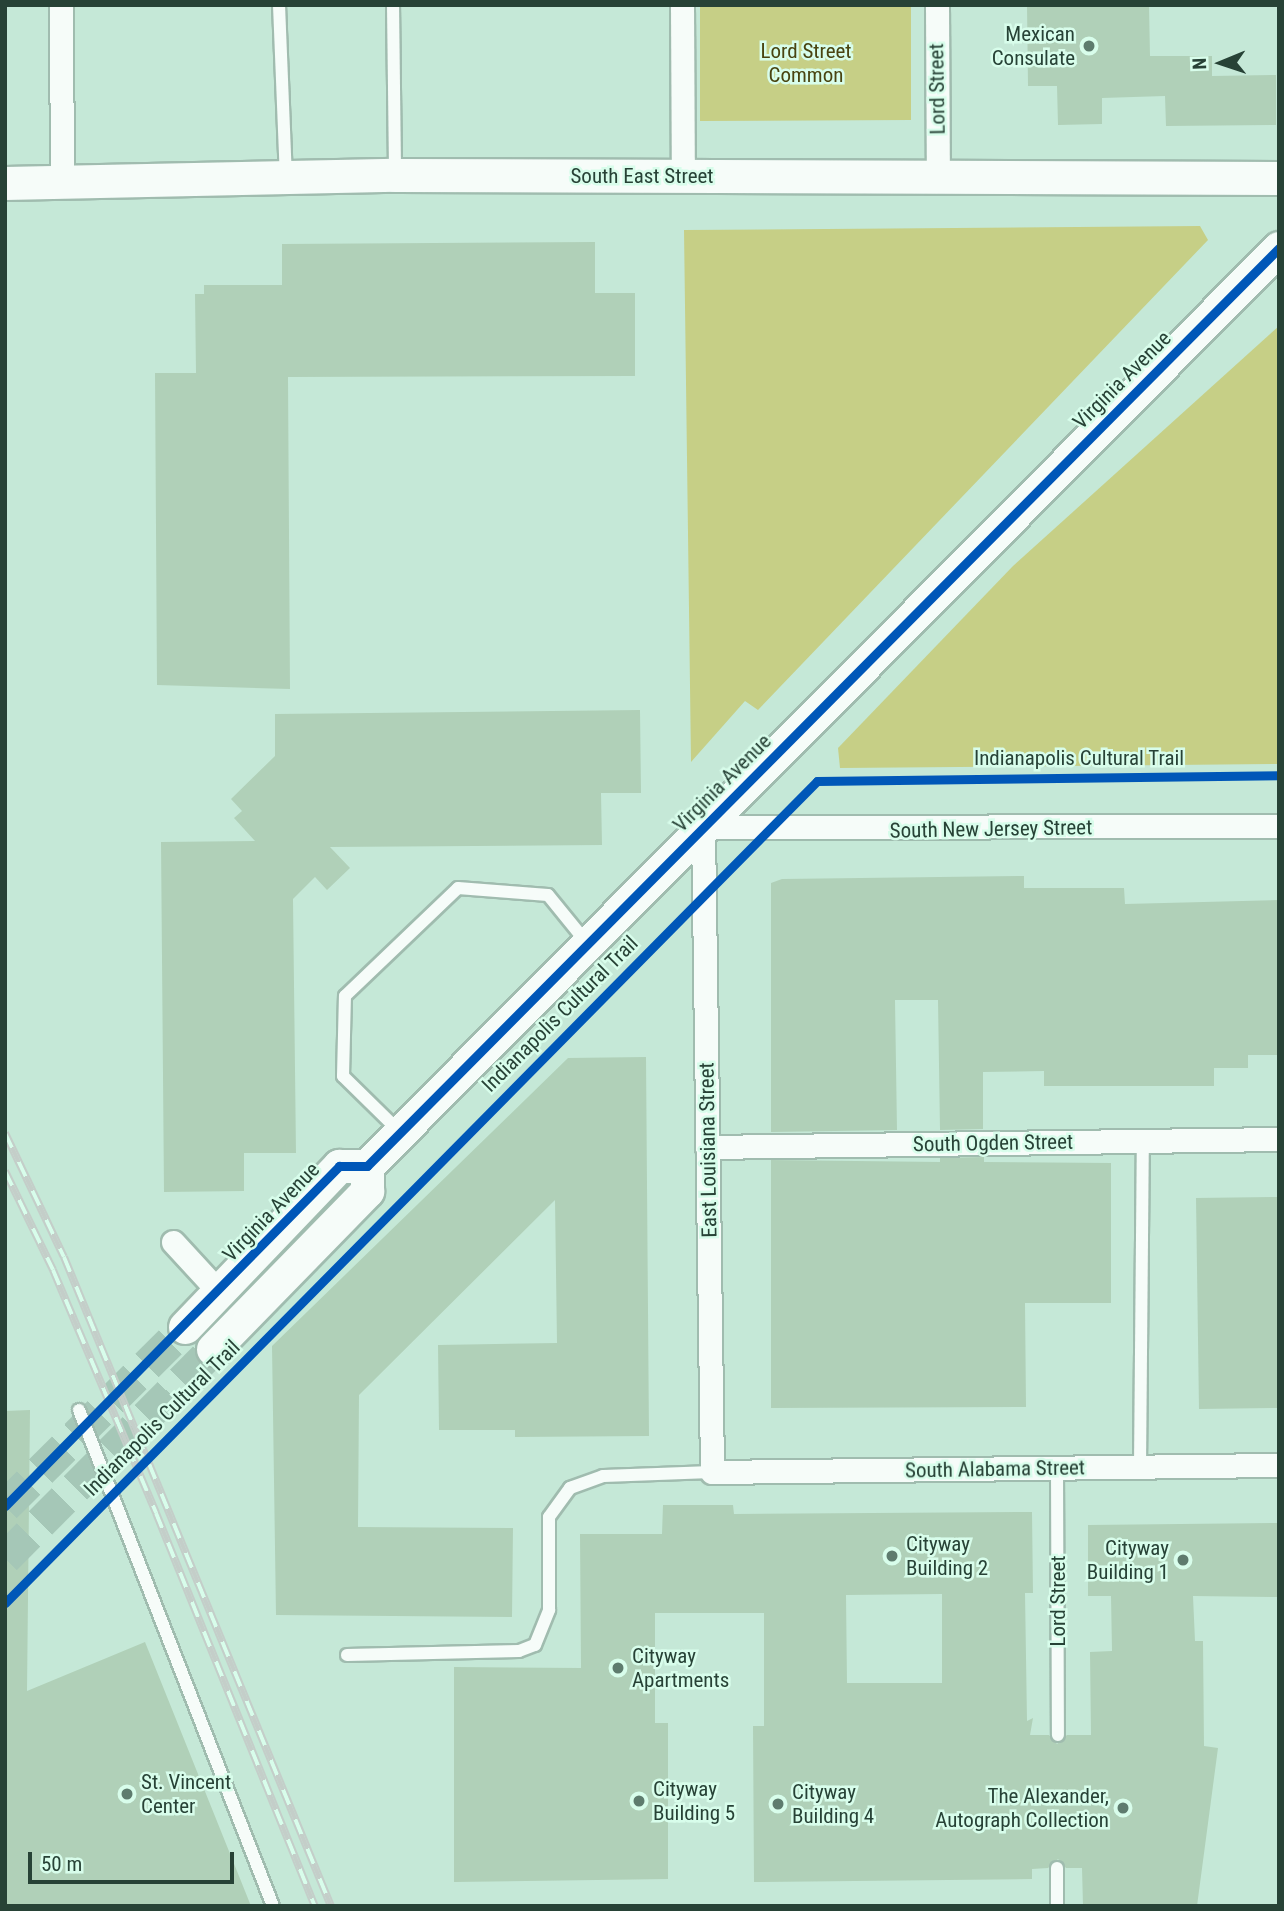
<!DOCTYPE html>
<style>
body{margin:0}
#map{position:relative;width:1284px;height:1911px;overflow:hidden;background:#c5e8d7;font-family:"Roboto Condensed",sans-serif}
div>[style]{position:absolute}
.green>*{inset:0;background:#c6cf86}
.building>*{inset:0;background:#b0d0b8}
.secondary-tunnel>*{height:33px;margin-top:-16.5px;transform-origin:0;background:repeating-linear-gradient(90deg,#a5c7b7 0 33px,transparent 0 50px)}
.roads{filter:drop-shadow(2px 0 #a0bcaf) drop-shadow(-2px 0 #a0bcaf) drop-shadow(0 2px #a0bcaf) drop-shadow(0 -2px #a0bcaf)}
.lane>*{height:12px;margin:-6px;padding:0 6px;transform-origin:6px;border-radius:6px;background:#f6fcf9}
.street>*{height:23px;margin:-11.5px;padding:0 11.5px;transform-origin:11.5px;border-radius:11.5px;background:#f6fcf9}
.secondary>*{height:33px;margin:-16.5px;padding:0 16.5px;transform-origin:16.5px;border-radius:16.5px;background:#f6fcf9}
.rail>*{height:8px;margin-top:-4px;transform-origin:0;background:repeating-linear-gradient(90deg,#d8fdeb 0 16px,#c4cec9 0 32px);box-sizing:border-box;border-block:2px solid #c4cec9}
.cycleway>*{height:9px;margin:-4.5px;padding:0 4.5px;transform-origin:4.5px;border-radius:4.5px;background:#0057b8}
.dots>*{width:19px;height:19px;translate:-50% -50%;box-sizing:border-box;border:4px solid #d8fdeb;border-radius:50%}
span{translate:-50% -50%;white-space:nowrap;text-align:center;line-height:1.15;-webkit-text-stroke:5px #d8fdeb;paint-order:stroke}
.poi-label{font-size:21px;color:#274236}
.right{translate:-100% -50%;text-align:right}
.left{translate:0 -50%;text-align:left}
.park-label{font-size:21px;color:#494410}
.street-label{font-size:21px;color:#274236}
.frame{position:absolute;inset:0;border:7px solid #274236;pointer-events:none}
.north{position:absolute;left:1186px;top:28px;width:70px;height:70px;-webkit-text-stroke:5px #d8fdeb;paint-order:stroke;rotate:268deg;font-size:19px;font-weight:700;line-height:28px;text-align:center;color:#274236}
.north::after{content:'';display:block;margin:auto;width:24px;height:32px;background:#274236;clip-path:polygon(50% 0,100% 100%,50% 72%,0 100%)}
.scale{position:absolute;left:28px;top:1852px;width:206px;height:32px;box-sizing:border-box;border:4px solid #274236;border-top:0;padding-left:9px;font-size:21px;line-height:24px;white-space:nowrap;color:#274236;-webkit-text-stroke:5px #d8fdeb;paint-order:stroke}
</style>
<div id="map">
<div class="green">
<i style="clip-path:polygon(700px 5px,911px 5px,911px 120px,700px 121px)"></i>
<i style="clip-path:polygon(1200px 226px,1208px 240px,758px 710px,745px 701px,691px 762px,684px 230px)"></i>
<i style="clip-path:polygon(1279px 326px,1279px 764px,840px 768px,838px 748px,1013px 566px)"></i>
</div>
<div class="building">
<i style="clip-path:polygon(1027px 5px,1149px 5px,1150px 56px,1212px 56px,1212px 76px,1276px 75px,1276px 125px,1166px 126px,1165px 96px,1102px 98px,1102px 124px,1058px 125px,1057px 86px,1028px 86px)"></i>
<i style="clip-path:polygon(595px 242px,595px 293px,635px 293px,635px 376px,288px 377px,290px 689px,157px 685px,155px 373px,196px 373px,195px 294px,204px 294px,204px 285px,282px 285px,282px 244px)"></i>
<i style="clip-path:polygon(640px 710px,641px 793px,601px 793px,602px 845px,330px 847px,350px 868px,327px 890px,315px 877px,293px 899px,296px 1153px,244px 1153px,244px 1191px,164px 1192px,161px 842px,255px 841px,234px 818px,242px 811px,231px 799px,275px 756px,275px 714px)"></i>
<i style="clip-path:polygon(1024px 876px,1024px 888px,1124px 888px,1125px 904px,1279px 900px,1279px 1055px,1248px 1055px,1248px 1068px,1214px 1068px,1214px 1086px,1044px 1086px,1044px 1071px,983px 1072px,983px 1129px,940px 1130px,938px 1000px,895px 1000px,897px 1130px,771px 1132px,771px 883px,782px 879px)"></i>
<i style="clip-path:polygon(646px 1057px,649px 1436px,515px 1437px,515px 1430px,439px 1430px,438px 1345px,557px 1343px,555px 1200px,359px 1395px,358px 1527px,513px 1528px,512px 1617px,276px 1615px,272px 1346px,568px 1058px)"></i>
<i style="clip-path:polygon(984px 1157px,984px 1162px,1111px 1163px,1111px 1303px,1025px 1303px,1026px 1407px,771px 1408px,771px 1160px,940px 1162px,940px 1158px)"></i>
<i style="clip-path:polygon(1279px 1197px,1279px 1408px,1199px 1409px,1196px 1198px)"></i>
<i style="clip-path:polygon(30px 1410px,27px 1691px,145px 1642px,251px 1906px,5px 1906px,5px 1411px)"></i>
<i style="clip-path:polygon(evenodd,663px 1505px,733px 1505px,734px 1514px,1032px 1512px,1033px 1593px,1025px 1593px,1027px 1721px,1033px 1718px,1030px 1735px,1049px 1735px,1057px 1744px,1067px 1735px,1091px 1735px,1090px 1652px,1112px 1651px,1111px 1596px,1088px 1596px,1088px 1525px,1279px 1523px,1279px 1597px,1193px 1596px,1195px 1641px,1203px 1641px,1204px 1746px,1218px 1748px,1197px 1906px,1083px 1906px,1082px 1868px,1066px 1868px,1058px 1859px,1048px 1868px,1032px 1869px,1032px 1879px,754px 1882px,753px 1726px,764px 1726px,764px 1613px,655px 1613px,655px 1723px,668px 1723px,668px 1879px,454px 1882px,454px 1667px,581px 1668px,580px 1534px,662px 1534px,663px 1505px,942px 1594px,942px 1683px,847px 1683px,846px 1595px,942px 1594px)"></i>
</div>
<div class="secondary-tunnel">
<i style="left:5px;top:1506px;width:254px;rotate:-44.8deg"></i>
<i style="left:5px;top:1558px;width:295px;rotate:-45.1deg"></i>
</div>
<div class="roads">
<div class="lane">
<i style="left:279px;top:5px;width:172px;rotate:87.7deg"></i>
<i style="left:393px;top:5px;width:168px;rotate:89.3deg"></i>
<i style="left:400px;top:1132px;width:80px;rotate:-135.5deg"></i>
<i style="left:343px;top:1076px;width:80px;rotate:-88.6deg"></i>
<i style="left:345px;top:996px;width:156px;rotate:-43.7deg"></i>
<i style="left:458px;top:888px;width:90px;rotate:4.4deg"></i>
<i style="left:548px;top:895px;width:62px;rotate:50.9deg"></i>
<i style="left:79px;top:1410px;width:533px;rotate:68.64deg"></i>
<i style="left:1140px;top:1467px;width:326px;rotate:-89.5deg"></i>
<i style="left:1057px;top:1468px;width:267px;rotate:89.8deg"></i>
<i style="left:347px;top:1655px;width:172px;rotate:-1.3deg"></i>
<i style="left:519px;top:1651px;width:17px;rotate:-21deg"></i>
<i style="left:535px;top:1645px;width:38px;rotate:-68deg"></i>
<i style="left:549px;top:1610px;width:93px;rotate:-90deg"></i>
<i style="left:549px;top:1517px;width:36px;rotate:-54deg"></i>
<i style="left:570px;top:1488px;width:35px;rotate:-20deg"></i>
<i style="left:603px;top:1476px;width:109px;rotate:-2.1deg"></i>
<i style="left:1057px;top:1868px;width:38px;rotate:90deg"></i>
</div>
<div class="street">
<i style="left:61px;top:5px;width:177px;rotate:89.7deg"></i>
<i style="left:682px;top:5px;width:171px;rotate:89.7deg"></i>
<i style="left:937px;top:5px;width:169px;rotate:89.7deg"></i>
<i style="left:1279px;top:826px;width:576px;rotate:179.9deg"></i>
<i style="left:703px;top:827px;width:645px;rotate:89.2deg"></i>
<i style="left:712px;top:1472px;width:567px;rotate:-0.71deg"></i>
<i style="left:707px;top:1147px;width:572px;rotate:-0.8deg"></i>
<i style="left:173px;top:1242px;width:68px;rotate:47.4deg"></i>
</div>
<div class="secondary">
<i style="left:5px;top:183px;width:390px;rotate:-1.2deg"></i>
<i style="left:395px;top:175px;width:884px;rotate:0.19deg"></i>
<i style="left:185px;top:1327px;width:223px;rotate:-46.3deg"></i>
<i style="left:339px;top:1166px;width:28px"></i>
<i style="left:367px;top:1166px;width:1294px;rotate:-45.19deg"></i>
<i style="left:213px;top:1349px;width:221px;rotate:-45.7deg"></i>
<i style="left:367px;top:1191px;width:25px;rotate:-90deg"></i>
</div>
</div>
<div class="rail">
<i style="left:5px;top:1133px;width:137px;rotate:64.6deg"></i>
<i style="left:64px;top:1257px;width:702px;rotate:67.64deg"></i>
<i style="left:5px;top:1171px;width:110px;rotate:64.1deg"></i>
<i style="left:53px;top:1270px;width:264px;rotate:67deg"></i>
<i style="left:156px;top:1513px;width:424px;rotate:68deg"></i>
</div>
<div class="cycleway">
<i style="left:5px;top:1506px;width:477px;rotate:-45.5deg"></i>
<i style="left:339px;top:1166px;width:28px"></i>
<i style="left:367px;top:1166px;width:1294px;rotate:-45.19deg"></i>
<i style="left:5px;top:1603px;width:1155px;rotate:-45.35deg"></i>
<i style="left:817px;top:781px;width:462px;rotate:-0.7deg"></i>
</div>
<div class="dots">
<i style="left:1089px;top:46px;background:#5e7c6e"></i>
<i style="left:892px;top:1556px;background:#5e7c6e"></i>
<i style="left:1183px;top:1560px;background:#5e7c6e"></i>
<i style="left:618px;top:1668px;background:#5e7c6e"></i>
<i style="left:127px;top:1794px;background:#5e7c6e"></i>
<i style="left:639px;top:1801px;background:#5e7c6e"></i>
<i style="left:778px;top:1804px;background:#5e7c6e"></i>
<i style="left:1123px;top:1808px;background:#5e7c6e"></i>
</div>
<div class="poi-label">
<span class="right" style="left:1075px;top:46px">Mexican<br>Consulate</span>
<span class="left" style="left:906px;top:1556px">Cityway<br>Building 2</span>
<span class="right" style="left:1169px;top:1560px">Cityway<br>Building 1</span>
<span class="left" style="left:632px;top:1668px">Cityway<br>Apartments</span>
<span class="left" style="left:141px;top:1794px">St. Vincent<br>Center</span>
<span class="left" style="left:653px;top:1801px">Cityway<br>Building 5</span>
<span class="left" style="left:792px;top:1804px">Cityway<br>Building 4</span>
<span class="right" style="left:1109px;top:1808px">The Alexander,<br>Autograph Collection</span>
</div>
<div class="park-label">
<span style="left:806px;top:63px">Lord Street<br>Common</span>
</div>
<div class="street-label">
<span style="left:937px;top:89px;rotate:-91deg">Lord Street</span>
<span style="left:642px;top:176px">South East Street</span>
<span style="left:1122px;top:380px;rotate:-45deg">Virginia Avenue</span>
<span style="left:1079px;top:758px">Indianapolis Cultural Trail</span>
<span style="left:722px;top:783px;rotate:-45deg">Virginia Avenue</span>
<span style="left:991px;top:829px;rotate:-1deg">South New Jersey Street</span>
<span style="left:560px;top:1014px;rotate:-45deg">Indianapolis Cultural Trail</span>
<span style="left:993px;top:1143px;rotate:-1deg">South Ogden Street</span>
<span style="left:708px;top:1150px;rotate:-91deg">East Louisiana Street</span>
<span style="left:271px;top:1212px;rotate:-46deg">Virginia Avenue</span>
<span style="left:162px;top:1418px;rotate:-45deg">Indianapolis Cultural Trail</span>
<span style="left:995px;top:1469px;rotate:-1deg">South Alabama Street</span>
<span style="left:1058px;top:1601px;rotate:-90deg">Lord Street</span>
</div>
<div class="frame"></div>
<div class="north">N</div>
<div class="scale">50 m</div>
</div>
